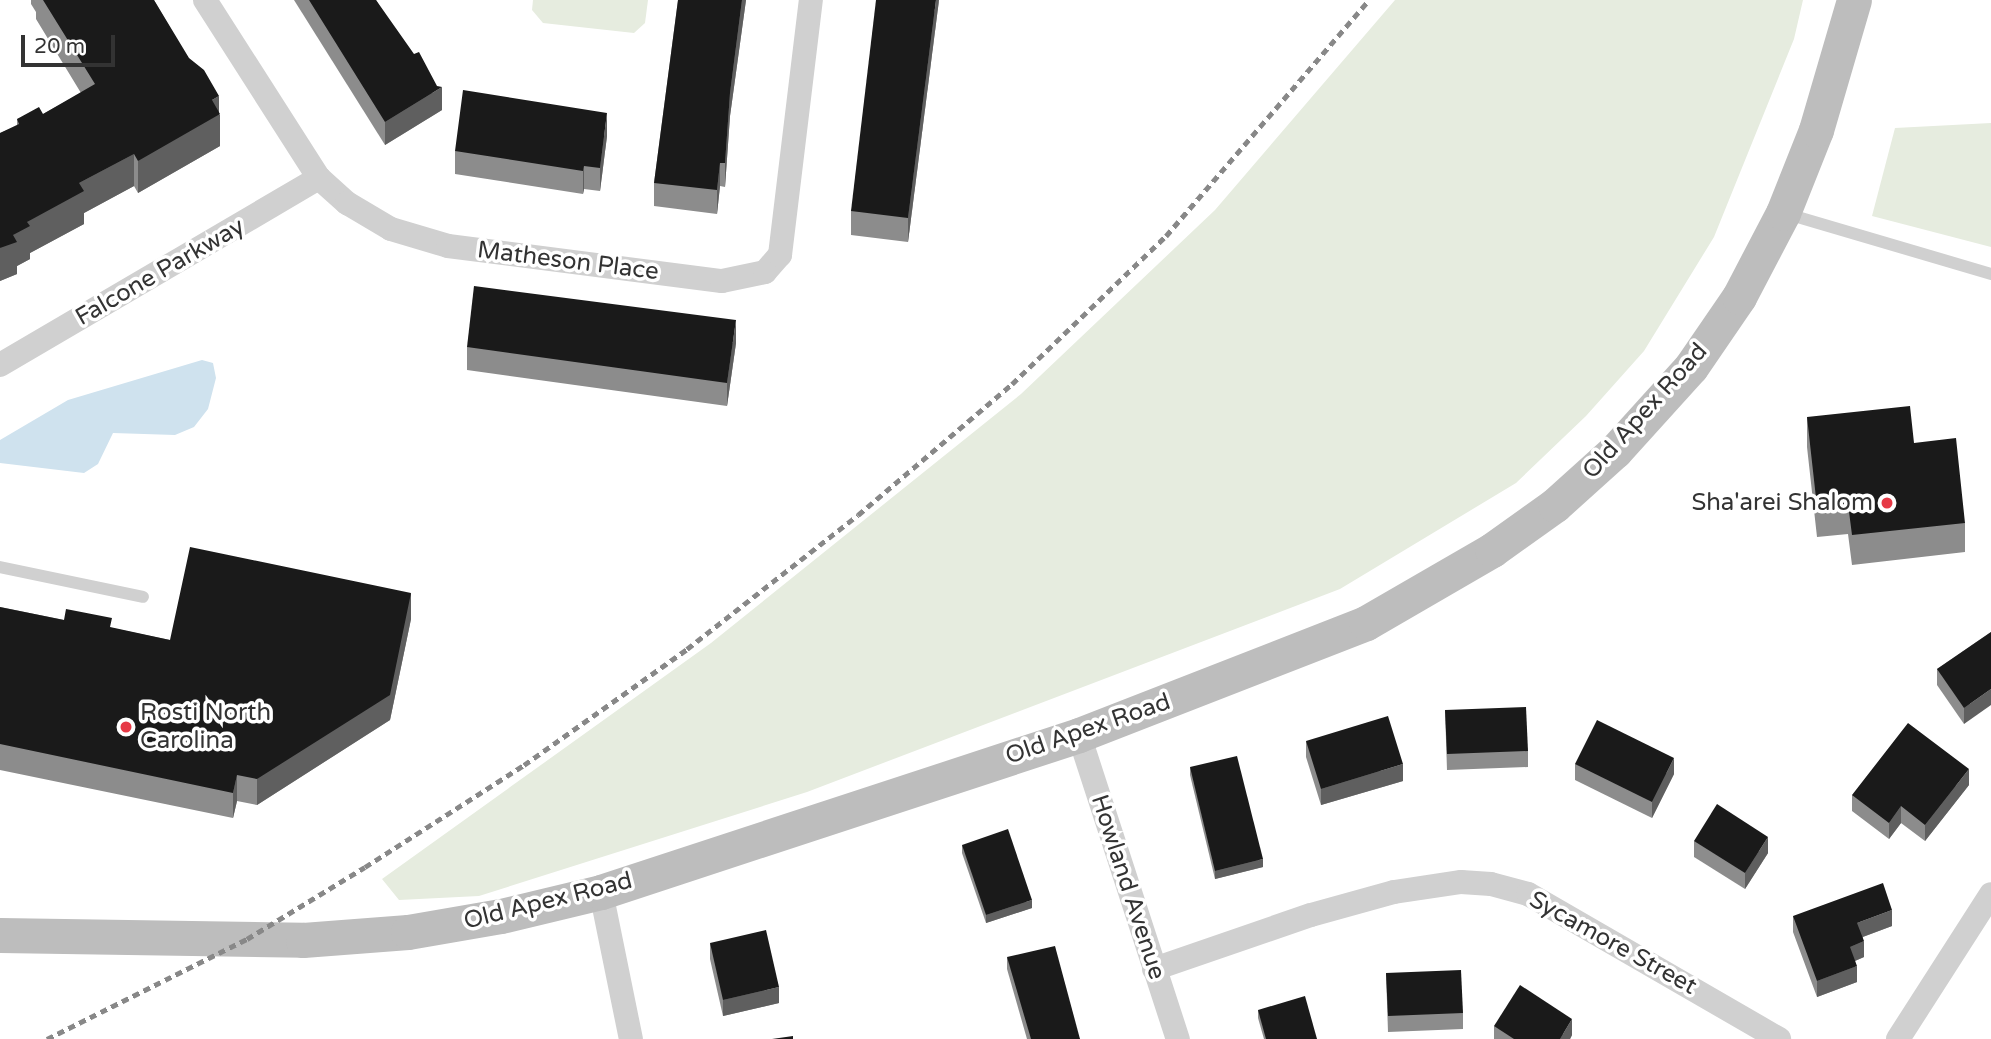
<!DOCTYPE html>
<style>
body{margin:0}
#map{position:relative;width:1991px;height:1039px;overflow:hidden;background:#fff;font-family:"Varela Round",sans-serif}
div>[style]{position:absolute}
.green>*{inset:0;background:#e6ecdf}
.water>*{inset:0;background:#cfe2ee}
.lane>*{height:12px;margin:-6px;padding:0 6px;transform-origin:6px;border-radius:6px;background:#d0d0d0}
.street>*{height:24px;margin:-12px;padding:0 12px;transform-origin:12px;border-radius:12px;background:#d0d0d0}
.secondary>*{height:35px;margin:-17.5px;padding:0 17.5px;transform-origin:17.5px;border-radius:17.5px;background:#bdbdbd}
.rail>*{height:5px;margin-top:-2.5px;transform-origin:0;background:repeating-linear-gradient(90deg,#888 0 7px,transparent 0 12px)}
.wall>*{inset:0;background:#8c8c8c}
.shaded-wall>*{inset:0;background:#5f5f5f}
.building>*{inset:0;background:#1a1a1a}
.dots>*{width:19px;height:19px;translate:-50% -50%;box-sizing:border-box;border:4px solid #fff;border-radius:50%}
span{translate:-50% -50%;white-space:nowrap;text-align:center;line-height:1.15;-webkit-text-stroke:7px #fff;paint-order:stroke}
.street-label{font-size:24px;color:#333}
.poi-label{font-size:24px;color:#333}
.right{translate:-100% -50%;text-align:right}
.left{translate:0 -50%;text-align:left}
.scale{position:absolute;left:21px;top:35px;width:94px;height:32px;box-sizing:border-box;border:4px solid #333;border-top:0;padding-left:9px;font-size:21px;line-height:24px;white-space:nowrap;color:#333;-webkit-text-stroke:5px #fff;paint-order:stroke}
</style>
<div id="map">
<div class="green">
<i style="clip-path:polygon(533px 0,648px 0,645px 23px,634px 33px,543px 23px,532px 10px)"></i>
<i style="clip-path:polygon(1395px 0,1803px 0,1794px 39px,1714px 237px,1644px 351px,1586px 416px,1516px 483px,1340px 589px,807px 792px,479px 896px,399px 900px,382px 879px,711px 643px,1021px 394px,1215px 210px)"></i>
<i style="clip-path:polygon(1991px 123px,1991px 247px,1872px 216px,1895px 128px)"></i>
</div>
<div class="water">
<i style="clip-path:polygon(202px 360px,213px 363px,216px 378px,208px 409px,194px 427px,175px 435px,113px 433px,98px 464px,84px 473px,0 463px,0 440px,68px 400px)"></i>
</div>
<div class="lane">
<i style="left:1784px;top:213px;width:216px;rotate:16.4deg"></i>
<i style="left:0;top:567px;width:146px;rotate:11.8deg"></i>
</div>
<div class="street">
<i style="left:205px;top:0;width:211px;rotate:57.4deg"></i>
<i style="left:319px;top:178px;width:38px;rotate:42deg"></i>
<i style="left:347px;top:203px;width:51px;rotate:30.6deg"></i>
<i style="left:391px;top:229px;width:59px;rotate:16.6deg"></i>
<i style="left:448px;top:246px;width:276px;rotate:7.3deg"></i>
<i style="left:722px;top:281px;width:44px;rotate:-11.8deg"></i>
<i style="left:765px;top:272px;width:23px;rotate:-49deg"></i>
<i style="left:780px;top:255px;width:257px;rotate:-83.1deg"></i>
<i style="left:0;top:365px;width:370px;rotate:-30.4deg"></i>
<i style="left:1079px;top:735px;width:320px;rotate:72deg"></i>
<i style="left:601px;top:892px;width:150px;rotate:78.5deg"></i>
<i style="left:1154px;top:969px;width:166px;rotate:-19deg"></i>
<i style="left:1311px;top:915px;width:86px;rotate:-15.5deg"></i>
<i style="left:1394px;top:892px;width:68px;rotate:-8.5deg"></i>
<i style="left:1461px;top:882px;width:30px;rotate:4deg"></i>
<i style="left:1491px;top:884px;width:38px;rotate:15deg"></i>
<i style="left:1528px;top:894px;width:290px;rotate:30deg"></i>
<i style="left:1898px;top:1039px;width:172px;rotate:-57.3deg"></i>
</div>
<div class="secondary">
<i style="left:0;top:935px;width:303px;rotate:0.9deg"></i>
<i style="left:303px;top:940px;width:105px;rotate:-4.4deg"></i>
<i style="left:408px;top:932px;width:94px;rotate:-9.8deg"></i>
<i style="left:501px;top:916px;width:103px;rotate:-13.5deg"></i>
<i style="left:601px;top:892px;width:503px;rotate:-18.18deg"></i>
<i style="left:1079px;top:735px;width:308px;rotate:-21.3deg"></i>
<i style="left:1366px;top:623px;width:146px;rotate:-30.1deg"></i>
<i style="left:1492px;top:550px;width:77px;rotate:-35.5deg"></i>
<i style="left:1555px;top:505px;width:81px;rotate:-42deg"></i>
<i style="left:1615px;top:451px;width:113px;rotate:-47.9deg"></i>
<i style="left:1691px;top:367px;width:85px;rotate:-55.6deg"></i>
<i style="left:1739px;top:297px;width:95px;rotate:-62.4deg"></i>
<i style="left:1783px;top:213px;width:89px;rotate:-68.3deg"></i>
<i style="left:1816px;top:130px;width:135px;rotate:-73.7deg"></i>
</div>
<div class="rail">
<i style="left:47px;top:1039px;width:224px;rotate:-26.6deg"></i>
<i style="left:247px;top:939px;width:138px;rotate:-31.4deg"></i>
<i style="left:365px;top:867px;width:189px;rotate:-32.7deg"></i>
<i style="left:524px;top:765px;width:200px;rotate:-35.4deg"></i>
<i style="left:687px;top:649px;width:217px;rotate:-38.1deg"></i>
<i style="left:858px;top:515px;width:202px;rotate:-40.4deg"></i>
<i style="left:1012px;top:384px;width:214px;rotate:-43.9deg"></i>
<i style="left:1166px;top:236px;width:311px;rotate:-49.3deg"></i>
</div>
<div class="wall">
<i style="clip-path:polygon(31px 0,154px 0,219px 112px,220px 146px,138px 193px,134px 186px,84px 213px,84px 224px,30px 253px,30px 259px,17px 266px,17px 274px,0 281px,0 133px,17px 126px,17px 119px,43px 114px,81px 93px,36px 19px,36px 12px,31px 4px)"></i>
<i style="clip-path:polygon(294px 0,376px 0,442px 110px,385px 145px)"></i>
<i style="clip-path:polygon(678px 0,746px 0,730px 116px,725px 187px,720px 186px,717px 214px,654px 206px,654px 183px)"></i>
<i style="clip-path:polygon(939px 0,908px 242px,851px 235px,851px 211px)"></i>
<i style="clip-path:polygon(607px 136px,600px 191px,584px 189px,583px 194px,455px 174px,455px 151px)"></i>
<i style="clip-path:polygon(736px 343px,727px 406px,467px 370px,467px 347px)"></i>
<i style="clip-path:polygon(1807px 417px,1914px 443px,1965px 523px,1965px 552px,1852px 565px,1848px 534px,1817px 537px,1807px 447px)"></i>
<i style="clip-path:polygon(0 607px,64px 620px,112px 628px,170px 640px,411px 619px,390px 720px,257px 805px,237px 801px,233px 818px,0 770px)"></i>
<i style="clip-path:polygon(1991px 632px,1964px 724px,1937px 685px,1937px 669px)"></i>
<i style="clip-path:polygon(1445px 710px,1528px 751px,1528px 767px,1447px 770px)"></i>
<i style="clip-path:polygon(1306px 741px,1403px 781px,1321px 805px,1306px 757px)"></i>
<i style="clip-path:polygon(1575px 764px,1674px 774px,1652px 818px,1575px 780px)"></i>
<i style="clip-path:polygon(1190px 767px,1263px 867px,1215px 879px,1190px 775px)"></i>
<i style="clip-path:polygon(1969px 785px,1925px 841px,1901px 823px,1889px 839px,1852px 811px,1852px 795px)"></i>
<i style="clip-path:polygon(1694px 841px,1768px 853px,1745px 889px,1694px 857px)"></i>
<i style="clip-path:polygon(962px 845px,1032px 908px,986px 923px,962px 853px)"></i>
<i style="clip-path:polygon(1793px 916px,1892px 926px,1863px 937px,1864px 957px,1855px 961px,1857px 982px,1817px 997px,1793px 932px)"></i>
<i style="clip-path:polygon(710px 943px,779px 1003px,723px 1016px,710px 959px)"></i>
<i style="clip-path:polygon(1007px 957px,1080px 1039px,1027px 1039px,1007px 969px)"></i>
<i style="clip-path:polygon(1386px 973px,1463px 1013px,1463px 1029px,1388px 1032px)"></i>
<i style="clip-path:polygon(1258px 1010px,1317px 1039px,1264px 1039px,1258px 1018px)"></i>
<i style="clip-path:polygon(1494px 1026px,1572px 1035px,1570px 1039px,1494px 1039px)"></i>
</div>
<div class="shaded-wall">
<i style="clip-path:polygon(742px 0,746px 0,730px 116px,725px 187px,725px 163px,730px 93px)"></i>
<i style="clip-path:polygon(936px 0,939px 0,908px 242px,908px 218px)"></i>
<i style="clip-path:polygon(442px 87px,442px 110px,385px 145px,385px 122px)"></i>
<i style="clip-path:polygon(219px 96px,219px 115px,220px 114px,220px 146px,138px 193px,138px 161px,212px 100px)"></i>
<i style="clip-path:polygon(607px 113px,607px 136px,600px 191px,600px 168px)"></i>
<i style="clip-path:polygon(134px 154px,134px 186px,84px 213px,84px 224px,30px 253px,30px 259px,17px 266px,17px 274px,0 281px,0 248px,13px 235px,27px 222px,79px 183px)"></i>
<i style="clip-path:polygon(720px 163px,720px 186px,717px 214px,717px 190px)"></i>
<i style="clip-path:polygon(584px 166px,584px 189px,583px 194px,583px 171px)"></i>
<i style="clip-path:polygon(736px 320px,736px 343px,727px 406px,727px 383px)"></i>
<i style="clip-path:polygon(411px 593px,411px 619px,390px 720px,257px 805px,257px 779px)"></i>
<i style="clip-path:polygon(1991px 689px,1991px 705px,1964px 724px,1964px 708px)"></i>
<i style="clip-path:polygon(1674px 758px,1674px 774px,1652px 818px,1652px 802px)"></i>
<i style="clip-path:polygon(1403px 764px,1403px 781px,1321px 805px,1321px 789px)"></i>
<i style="clip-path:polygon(1969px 769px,1969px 785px,1925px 841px,1925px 825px)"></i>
<i style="clip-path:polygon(237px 775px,237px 801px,233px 818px,233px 793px)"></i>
<i style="clip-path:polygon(1901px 806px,1901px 823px,1889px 839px,1889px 823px)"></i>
<i style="clip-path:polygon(1768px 837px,1768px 853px,1745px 889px,1745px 873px)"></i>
<i style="clip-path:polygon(1263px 859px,1263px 867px,1215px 879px,1215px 871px)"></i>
<i style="clip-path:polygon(1032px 900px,1032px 908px,986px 923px,986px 915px)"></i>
<i style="clip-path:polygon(1892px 910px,1892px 926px,1857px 939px,1857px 923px)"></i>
<i style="clip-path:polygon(1864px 941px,1864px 957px,1850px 963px,1850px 947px)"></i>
<i style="clip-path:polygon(1857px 966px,1857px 982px,1817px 997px,1817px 981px)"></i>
<i style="clip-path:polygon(779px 987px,779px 1003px,723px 1016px,723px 1000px)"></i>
<i style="clip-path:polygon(1572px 1019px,1572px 1035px,1570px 1039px,1560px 1039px)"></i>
</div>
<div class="building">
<i style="clip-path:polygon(43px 0,154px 0,189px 58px,204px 70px,219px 96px,212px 100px,220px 114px,138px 161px,134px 154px,79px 183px,84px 191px,27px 222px,30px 226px,13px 235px,17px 242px,0 248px,0 133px,19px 124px,17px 119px,39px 107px,43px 114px,95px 84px)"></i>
<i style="clip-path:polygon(309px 0,376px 0,414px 54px,419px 52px,437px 86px,442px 87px,385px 122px)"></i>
<i style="clip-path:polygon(678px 0,742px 0,730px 93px,725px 163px,720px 163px,717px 190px,654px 183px)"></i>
<i style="clip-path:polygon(876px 0,936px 0,908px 218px,851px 211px)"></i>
<i style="clip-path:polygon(463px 90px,607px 113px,600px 168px,584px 166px,583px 171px,455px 151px)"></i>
<i style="clip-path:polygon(474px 286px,736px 320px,727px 383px,467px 347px)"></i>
<i style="clip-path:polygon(1910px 406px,1914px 443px,1956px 438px,1965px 523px,1852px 535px,1848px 504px,1817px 507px,1807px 417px)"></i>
<i style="clip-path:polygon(190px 547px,411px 593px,390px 695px,257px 779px,237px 775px,233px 793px,0 744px,0 607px,64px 620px,66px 609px,112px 618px,110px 627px,170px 640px)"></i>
<i style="clip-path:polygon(1991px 632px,1991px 689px,1964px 708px,1937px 669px)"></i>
<i style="clip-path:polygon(1526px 707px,1528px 751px,1447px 754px,1445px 710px)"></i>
<i style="clip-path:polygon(1388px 716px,1403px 764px,1321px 789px,1306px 741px)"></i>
<i style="clip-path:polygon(1597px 720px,1674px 758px,1652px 802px,1575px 764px)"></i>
<i style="clip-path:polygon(1908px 723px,1969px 769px,1925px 825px,1901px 806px,1889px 823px,1852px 795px)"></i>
<i style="clip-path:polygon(1237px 756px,1263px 859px,1215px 871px,1190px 767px)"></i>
<i style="clip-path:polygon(1717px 804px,1768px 837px,1745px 873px,1694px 841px)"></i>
<i style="clip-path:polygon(1008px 829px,1032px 900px,986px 915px,962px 845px)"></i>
<i style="clip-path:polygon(1883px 883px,1892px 910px,1857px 923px,1864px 941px,1850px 947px,1857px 966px,1817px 981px,1793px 916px)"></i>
<i style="clip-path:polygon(766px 930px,779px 987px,723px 1000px,710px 943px)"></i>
<i style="clip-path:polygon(1055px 946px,1080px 1039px,1031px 1039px,1007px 957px)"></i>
<i style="clip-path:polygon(1461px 970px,1463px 1013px,1388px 1016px,1386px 973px)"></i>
<i style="clip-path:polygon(1520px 985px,1572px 1019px,1560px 1039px,1514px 1039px,1494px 1026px)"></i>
<i style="clip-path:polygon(1305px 996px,1317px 1039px,1266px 1039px,1258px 1010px)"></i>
<i style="clip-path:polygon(793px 1036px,793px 1039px,772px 1039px)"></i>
</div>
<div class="dots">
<i style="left:1887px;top:503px;background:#e63946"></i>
<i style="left:126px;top:727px;background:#e63946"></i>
</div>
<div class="street-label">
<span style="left:568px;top:261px;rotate:7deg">Matheson Place</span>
<span style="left:160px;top:272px;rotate:-30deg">Falcone Parkway</span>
<span style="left:1645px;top:411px;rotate:-48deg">Old Apex Road</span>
<span style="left:1088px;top:729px;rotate:-19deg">Old Apex Road</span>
<span style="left:1128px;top:887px;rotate:72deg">Howland Avenue</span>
<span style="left:548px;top:901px;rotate:-14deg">Old Apex Road</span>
<span style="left:1613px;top:943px;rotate:29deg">Sycamore Street</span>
</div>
<div class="poi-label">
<span class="right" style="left:1873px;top:503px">Sha'arei Shalom</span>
<span class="left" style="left:140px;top:727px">Rosti North<br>Carolina</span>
</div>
<div class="scale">20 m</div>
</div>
